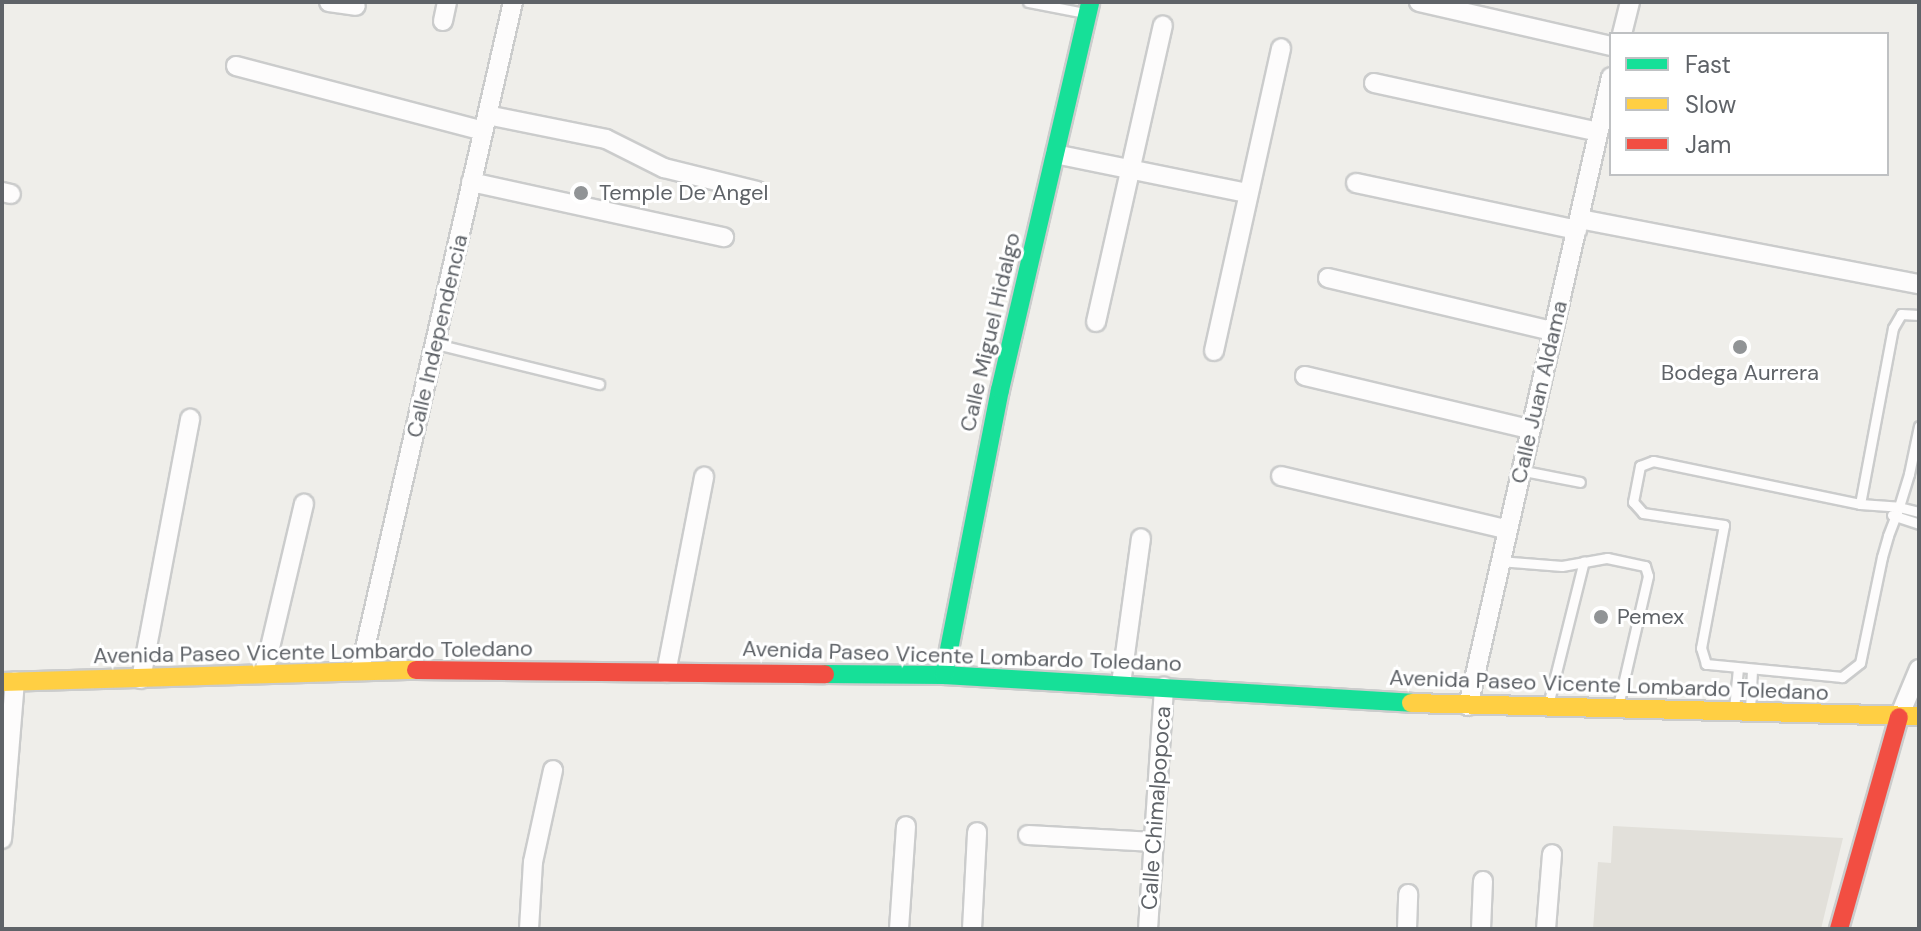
<!DOCTYPE html>
<style>
body{margin:0}
#map{position:relative;width:1921px;height:931px;overflow:hidden;background:#efeeea;font-family:"DM Sans",sans-serif}
div>[style]{position:absolute}
.education>*{inset:0;background:#e2e0da}
.roads{filter:drop-shadow(2px 0 #cbcccc) drop-shadow(-2px 0 #cbcccc) drop-shadow(0 2px #cbcccc) drop-shadow(0 -2px #cbcccc)}
.lane>*{height:9px;margin:-4.5px;padding:0 4.5px;transform-origin:4.5px;border-radius:4.5px;background:#fdfcfc}
.street>*{height:18px;margin:-9px;padding:0 9px;transform-origin:9px;border-radius:9px;background:#fdfcfc}
.fast>*{height:18px;margin:-9px;padding:0 9px;transform-origin:9px;border-radius:9px;background:#16e098}
.slow>*{height:18px;margin:-9px;padding:0 9px;transform-origin:9px;border-radius:9px;background:#ffcf43}
.jam>*{height:18px;margin:-9px;padding:0 9px;transform-origin:9px;border-radius:9px;background:#f24e42}
.dots>*{width:22px;height:22px;translate:-50% -50%;box-sizing:border-box;border:4px solid #fff;border-radius:50%}
span{translate:-50% -50%;white-space:nowrap;text-align:center;line-height:1.15;-webkit-text-stroke:6px #fff;paint-order:stroke}
.poi-label{font-size:22px;color:#5f6368}
.left{translate:0 -50%;text-align:left}
.street-label{font-size:22px;color:#5f6368}
.frame{position:absolute;inset:0;border:4px solid #5f6368;pointer-events:none}
.legend{position:absolute;left:1609px;top:32px;width:280px;height:144px;box-sizing:border-box;background:#fff;border:2px solid #bfc1c3;margin:0;padding:10px 14px;list-style:none;font-size:24px;color:#5f6368}
.legend li{display:flex;align-items:center;gap:16px;height:40px}
.legend b{width:40px;border:2px solid #bfc1c3}
</style>
<div id="map">
<div class="education">
<i style="clip-path:polygon(1613px 826px,1843px 838px,1821px 929px,1593px 929px,1598px 862px,1611px 863px)"></i>
</div>
<div class="roads">
<div class="lane">
<i style="left:1028px;top:2px;width:58px;rotate:10.9deg"></i>
<i style="left:436px;top:344px;width:168px;rotate:13.8deg"></i>
<i style="left:1919px;top:426px;width:49px;rotate:101.8deg"></i>
<i style="left:1909px;top:474px;width:34px;rotate:107deg"></i>
<i style="left:1899px;top:507px;width:31px;rotate:111deg"></i>
<i style="left:1888px;top:536px;width:22px;rotate:106deg"></i>
<i style="left:1882px;top:557px;width:108px;rotate:101.7deg"></i>
<i style="left:1860px;top:663px;width:23px;rotate:142deg"></i>
<i style="left:1842px;top:677px;width:137px;rotate:-174.5deg"></i>
<i style="left:1706px;top:664px;width:17px;rotate:-107deg"></i>
<i style="left:1701px;top:648px;width:125px;rotate:-79.4deg"></i>
<i style="left:1724px;top:525px;width:82px;rotate:-171.6deg"></i>
<i style="left:1643px;top:513px;width:15px;rotate:-132deg"></i>
<i style="left:1633px;top:502px;width:37px;rotate:-79deg"></i>
<i style="left:1640px;top:466px;width:14px;rotate:-21deg"></i>
<i style="left:1653px;top:461px;width:211px;rotate:11.7deg"></i>
<i style="left:1860px;top:504px;width:39px;rotate:4deg"></i>
<i style="left:1899px;top:507px;width:21px;rotate:14deg"></i>
<i style="left:1519px;top:470px;width:62px;rotate:11.1deg"></i>
<i style="left:1860px;top:504px;width:179px;rotate:-79.4deg"></i>
<i style="left:1893px;top:328px;width:16px;rotate:-60deg"></i>
<i style="left:1901px;top:314px;width:18px;rotate:3deg"></i>
<i style="left:1892px;top:515px;width:28px;rotate:18deg"></i>
<i style="left:1499px;top:561px;width:63px;rotate:4.5deg"></i>
<i style="left:1562px;top:566px;width:46px;rotate:-10.1deg"></i>
<i style="left:1607px;top:558px;width:39px;rotate:12deg"></i>
<i style="left:1645px;top:566px;width:10px;rotate:73deg"></i>
<i style="left:1648px;top:576px;width:133px;rotate:103deg"></i>
<i style="left:1548px;top:705px;width:148px;rotate:-76deg"></i>
<i style="left:1734px;top:709px;width:41px;rotate:-84.4deg"></i>
<i style="left:1750px;top:710px;width:40px;rotate:-87.1deg"></i>
</div>
<div class="street">
<i style="left:329px;top:2px;width:27px;rotate:8deg"></i>
<i style="left:1419px;top:2px;width:197px;rotate:12.9deg"></i>
<i style="left:443px;top:21px;width:19px;rotate:-78deg"></i>
<i style="left:1622px;top:34px;width:33px;rotate:-76deg"></i>
<i style="left:236px;top:66px;width:255px;rotate:14.7deg"></i>
<i style="left:1374px;top:83px;width:229px;rotate:12.3deg"></i>
<i style="left:487px;top:115px;width:121px;rotate:11.4deg"></i>
<i style="left:606px;top:139px;width:65px;rotate:26.6deg"></i>
<i style="left:664px;top:168px;width:96px;rotate:13.9deg"></i>
<i style="left:1055px;top:154px;width:195px;rotate:11.5deg"></i>
<i style="left:471px;top:182px;width:259px;rotate:12.3deg"></i>
<i style="left:1356px;top:183px;width:226px;rotate:12deg"></i>
<i style="left:2px;top:192px;width:9px;rotate:13deg"></i>
<i style="left:1580px;top:219px;width:345px;rotate:10.9deg"></i>
<i style="left:1328px;top:278px;width:231px;rotate:13.3deg"></i>
<i style="left:1096px;top:322px;width:304px;rotate:-77.3deg"></i>
<i style="left:1214px;top:351px;width:310px;rotate:-77.5deg"></i>
<i style="left:1305px;top:376px;width:230px;rotate:13.3deg"></i>
<i style="left:1281px;top:476px;width:231px;rotate:13.3deg"></i>
<i style="left:360px;top:670px;width:685px;rotate:-77.1deg"></i>
<i style="left:264px;top:673px;width:174px;rotate:-76.7deg"></i>
<i style="left:666px;top:673px;width:200px;rotate:-79deg"></i>
<i style="left:141px;top:679px;width:265px;rotate:-79.3deg"></i>
<i style="left:1121px;top:684px;width:147px;rotate:-82.2deg"></i>
<i style="left:1468px;top:706px;width:645px;rotate:-77.19deg"></i>
<i style="left:1899px;top:717px;width:52px;rotate:-67.4deg"></i>
<i style="left:1028px;top:835px;width:126px;rotate:3.2deg"></i>
<i style="left:2px;top:839px;width:158px;rotate:-85.3deg"></i>
<i style="left:529px;top:929px;width:67px;rotate:-86.6deg"></i>
<i style="left:533px;top:862px;width:94px;rotate:-77.7deg"></i>
<i style="left:899px;top:929px;width:103px;rotate:-86.1deg"></i>
<i style="left:972px;top:929px;width:97px;rotate:-87deg"></i>
<i style="left:1148px;top:929px;width:243px;rotate:-86.2deg"></i>
<i style="left:1407px;top:929px;width:35px;rotate:-88deg"></i>
<i style="left:1481px;top:929px;width:48px;rotate:-87.6deg"></i>
<i style="left:1546px;top:929px;width:75px;rotate:-85.4deg"></i>
</div>
<div class="fast">
<i style="left:825px;top:674px;width:119px;rotate:0.5deg"></i>
<i style="left:944px;top:675px;width:468px;rotate:3.4deg"></i>
<i style="left:944px;top:675px;width:290px;rotate:-78.9deg"></i>
<i style="left:1000px;top:390px;width:398px;rotate:-76.9deg"></i>
</div>
<div class="slow">
<i style="left:2px;top:682px;width:414px;rotate:-1.7deg"></i>
<i style="left:1411px;top:703px;width:508px;rotate:1.47deg"></i>
</div>
<div class="jam">
<i style="left:416px;top:670px;width:409px;rotate:0.6deg"></i>
<i style="left:1839px;top:929px;width:220px;rotate:-74.2deg"></i>
</div>
</div>
<div class="dots">
<i style="left:581px;top:193px;background:#919496"></i>
<i style="left:1740px;top:347px;background:#919496"></i>
<i style="left:1601px;top:617px;background:#919496"></i>
</div>
<div class="poi-label">
<span class="left" style="left:599px;top:193px">Temple De Angel</span>
<span style="left:1740px;top:373px">Bodega Aurrera</span>
<span class="left" style="left:1617px;top:617px">Pemex</span>
</div>
<div class="street-label">
<span style="left:990px;top:332px;rotate:-77deg">Calle Miguel Hidalgo</span>
<span style="left:437px;top:336px;rotate:-77deg">Calle Independencia</span>
<span style="left:1539px;top:392px;rotate:-77deg">Calle Juan Aldama</span>
<span style="left:313px;top:652px;rotate:-1deg">Avenida Paseo Vicente Lombardo Toledano</span>
<span style="left:962px;top:656px;rotate:2deg">Avenida Paseo Vicente Lombardo Toledano</span>
<span style="left:1609px;top:685px;rotate:2deg">Avenida Paseo Vicente Lombardo Toledano</span>
<span style="left:1156px;top:808px;rotate:-86deg">Calle Chimalpopoca</span>
</div>
<div class="frame"></div>
<ul class="legend">
<li><b style="height:10px;background:#16e098"></b>Fast</li>
<li><b style="height:10px;background:#ffcf43"></b>Slow</li>
<li><b style="height:10px;background:#f24e42"></b>Jam</li>
</ul>
</div>
